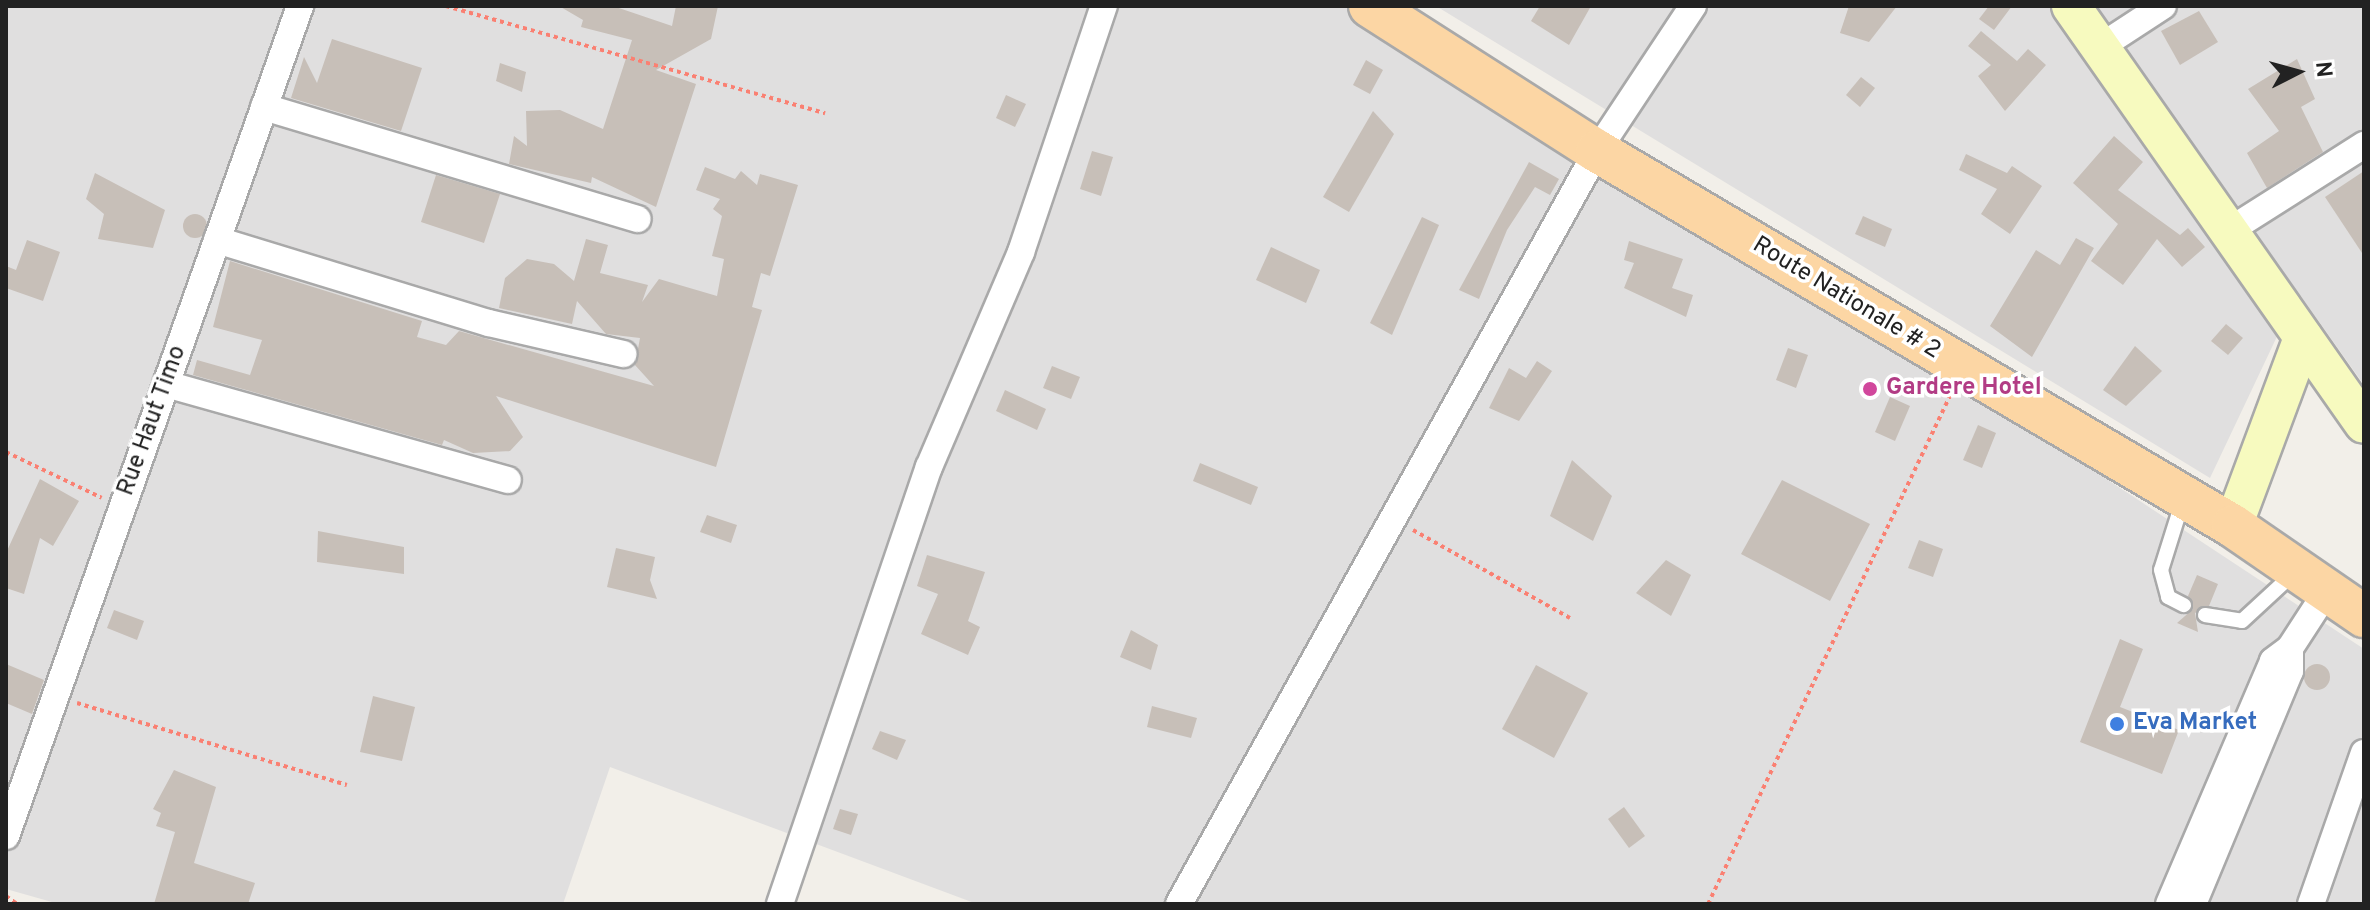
<!DOCTYPE html>
<style>
body{margin:0}
#map{position:relative;width:2370px;height:910px;overflow:hidden;background:#f2efe9;font-family:Overpass,sans-serif}
div>[style]{position:absolute}
.residential>*{inset:0;background:#e0dfdf}
.building>*{inset:0;background:#c7bfb8}
.round{border-radius:50%}
.path>*{height:4px;margin-top:-2px;transform-origin:0;background:repeating-linear-gradient(90deg,#fa8072 0 4px,transparent 0 8px)}
.roads{filter:drop-shadow(2px 0 #a9a9a9) drop-shadow(-2px 0 #a9a9a9) drop-shadow(0 2px #a9a9a9) drop-shadow(0 -2px #a9a9a9)}
.lane>*{height:14px;margin:-7px;padding:0 7px;transform-origin:7px;border-radius:7px;background:#fff}
.street>*{height:26px;margin:-13px;padding:0 13px;transform-origin:13px;border-radius:13px;background:#fff}
.secondary>*{height:38px;margin:-19px;padding:0 19px;transform-origin:19px;border-radius:19px;background:#f7fabf}
.primary>*{height:42px;margin:-21px;padding:0 21px;transform-origin:21px;border-radius:21px;background:#fcd6a4}
.dots>*{width:22px;height:22px;translate:-50% -50%;box-sizing:border-box;border:4px solid #fff;border-radius:50%}
span{translate:-50% -50%;white-space:nowrap;text-align:center;line-height:1.15;-webkit-text-stroke:7px #fff;paint-order:stroke}
.street-label{font-size:24px;color:#222}
.hotel-label{font-size:24px;color:#b23c85;font-weight:700}
.left{translate:0 -50%;text-align:left}
.shop-label{font-size:24px;color:#366cbe;font-weight:700}
.frame{position:absolute;inset:0;border:8px solid #222;pointer-events:none}
.north{position:absolute;left:2258px;top:32px;width:80px;height:80px;-webkit-text-stroke:6px #fff;paint-order:stroke;rotate:84deg;font-size:22px;font-weight:700;line-height:32px;text-align:center;color:#222}
.north::after{content:'';display:block;margin:auto;width:28px;height:36px;background:#222;clip-path:polygon(50% 0,100% 100%,50% 72%,0 100%)}
</style>
<div id="map">
<div class="residential">
<i style="clip-path:polygon(6px 6px,1390px 6px,2364px 649px,2364px 904px,977px 904px,610px 767px,563px 904px,59px 904px,6px 889px)"></i>
<i style="clip-path:polygon(1436px 6px,2364px 6px,2364px 385px,2298px 292px,2210px 478px)"></i>
</div>
<div class="building">
<i style="clip-path:polygon(559px 6px,613px 6px,672px 26px,676px 6px,718px 6px,711px 39px,656px 70px,696px 84px,656px 207px,592px 177px,591px 183px,509px 164px,514px 136px,527px 146px,526px 111px,560px 110px,603px 129px,632px 40px,581px 27px,583px 20px)"></i>
<i style="clip-path:polygon(1540px 6px,1591px 6px,1569px 45px,1531px 21px)"></i>
<i style="clip-path:polygon(1849px 6px,1897px 6px,1869px 42px,1840px 33px)"></i>
<i style="clip-path:polygon(1989px 6px,2012px 6px,1994px 30px,1979px 19px)"></i>
<i style="clip-path:polygon(2199px 11px,2218px 42px,2180px 65px,2161px 31px)"></i>
<i style="clip-path:polygon(1981px 31px,2017px 61px,2028px 49px,2046px 65px,2005px 111px,1978px 76px,1991px 65px,1968px 46px)"></i>
<i style="clip-path:polygon(332px 39px,422px 68px,401px 131px,291px 98px,304px 57px,317px 83px)"></i>
<i style="clip-path:polygon(2297px 59px,2315px 99px,2301px 107px,2323px 152px,2267px 188px,2247px 153px,2279px 131px,2248px 89px)"></i>
<i style="clip-path:polygon(1366px 60px,1383px 70px,1370px 94px,1353px 85px)"></i>
<i style="clip-path:polygon(500px 63px,526px 72px,522px 92px,496px 81px)"></i>
<i style="clip-path:polygon(1861px 77px,1875px 88px,1860px 107px,1846px 95px)"></i>
<i style="clip-path:polygon(1006px 95px,1026px 104px,1015px 127px,996px 118px)"></i>
<i style="clip-path:polygon(1373px 111px,1394px 134px,1349px 212px,1323px 197px)"></i>
<i style="clip-path:polygon(2114px 136px,2143px 162px,2118px 190px,2180px 235px,2188px 228px,2205px 247px,2182px 267px,2157px 239px,2123px 285px,2091px 261px,2118px 224px,2073px 183px)"></i>
<i style="clip-path:polygon(1092px 151px,1113px 157px,1101px 196px,1080px 189px)"></i>
<i style="clip-path:polygon(1966px 154px,2007px 173px,2012px 166px,2042px 186px,2010px 234px,1981px 214px,1997px 189px,1959px 170px)"></i>
<i style="clip-path:polygon(1529px 162px,1559px 179px,1550px 195px,1535px 187px,1507px 230px,1479px 299px,1459px 290px)"></i>
<i style="clip-path:polygon(705px 167px,735px 179px,741px 171px,757px 185px,760px 174px,798px 185px,770px 276px,761px 273px,752px 307px,762px 310px,716px 467px,496px 396px,523px 437px,510px 451px,473px 453px,444px 440px,442px 445px,193px 375px,197px 360px,250px 375px,262px 340px,213px 327px,230px 261px,422px 321px,417px 337px,446px 345px,459px 331px,654px 386px,635px 365px,640px 338px,606px 334px,577px 301px,572px 324px,499px 308px,505px 278px,527px 259px,554px 264px,574px 281px,586px 239px,608px 245px,600px 273px,648px 285px,642px 302px,659px 279px,717px 296px,724px 259px,712px 256px,722px 216px,713px 209px,720px 199px,696px 190px)"></i>
<i style="clip-path:polygon(2364px 171px,2364px 256px,2325px 197px)"></i>
<i style="clip-path:polygon(95px 173px,165px 210px,153px 248px,98px 239px,104px 214px,86px 199px)"></i>
<i style="clip-path:polygon(436px 175px,500px 194px,484px 243px,421px 222px)"></i>
<i class="round" style="left:183px;top:214px;width:24px;height:24px"></i>
<i style="clip-path:polygon(1863px 216px,1892px 229px,1885px 247px,1855px 234px)"></i>
<i style="clip-path:polygon(1422px 217px,1439px 225px,1392px 335px,1370px 323px)"></i>
<i style="clip-path:polygon(2076px 238px,2094px 248px,2032px 357px,1990px 326px,2036px 250px,2060px 265px)"></i>
<i style="clip-path:polygon(27px 240px,60px 252px,43px 301px,6px 288px,6px 266px,16px 270px)"></i>
<i style="clip-path:polygon(1629px 241px,1683px 259px,1672px 288px,1693px 295px,1686px 317px,1624px 288px,1634px 263px,1624px 260px)"></i>
<i style="clip-path:polygon(1271px 247px,1320px 270px,1306px 303px,1256px 280px)"></i>
<i style="clip-path:polygon(2226px 324px,2243px 338px,2228px 355px,2211px 341px)"></i>
<i style="clip-path:polygon(2135px 346px,2162px 371px,2126px 406px,2103px 390px)"></i>
<i style="clip-path:polygon(1788px 348px,1808px 355px,1796px 388px,1776px 380px)"></i>
<i style="clip-path:polygon(1537px 361px,1552px 371px,1519px 421px,1489px 408px,1509px 368px,1526px 378px)"></i>
<i style="clip-path:polygon(1052px 366px,1080px 377px,1071px 399px,1043px 388px)"></i>
<i style="clip-path:polygon(1005px 390px,1046px 409px,1037px 430px,996px 411px)"></i>
<i style="clip-path:polygon(1890px 397px,1910px 406px,1895px 441px,1875px 432px)"></i>
<i style="clip-path:polygon(1978px 425px,1996px 433px,1982px 468px,1963px 460px)"></i>
<i style="clip-path:polygon(1572px 460px,1612px 496px,1593px 541px,1550px 516px)"></i>
<i style="clip-path:polygon(1200px 463px,1258px 487px,1251px 505px,1193px 481px)"></i>
<i style="clip-path:polygon(40px 479px,79px 501px,53px 546px,40px 538px,24px 594px,6px 588px,6px 553px)"></i>
<i style="clip-path:polygon(1782px 480px,1870px 524px,1830px 601px,1741px 554px)"></i>
<i style="clip-path:polygon(707px 515px,737px 525px,731px 543px,700px 532px)"></i>
<i style="clip-path:polygon(318px 531px,404px 547px,404px 574px,317px 562px)"></i>
<i style="clip-path:polygon(1919px 540px,1943px 549px,1933px 577px,1908px 568px)"></i>
<i style="clip-path:polygon(616px 548px,655px 557px,650px 580px,657px 599px,607px 587px)"></i>
<i style="clip-path:polygon(927px 555px,985px 572px,968px 621px,980px 627px,968px 655px,921px 634px,938px 594px,917px 586px)"></i>
<i style="clip-path:polygon(1666px 560px,1691px 575px,1671px 616px,1636px 593px)"></i>
<i style="clip-path:polygon(2197px 575px,2218px 584px,2209px 606px,2195px 613px,2198px 632px,2177px 623px,2193px 609px,2188px 596px)"></i>
<i style="clip-path:polygon(114px 610px,144px 621px,137px 640px,107px 628px)"></i>
<i style="clip-path:polygon(1131px 630px,1158px 645px,1151px 670px,1120px 657px)"></i>
<i style="clip-path:polygon(2120px 639px,2143px 649px,2120px 707px,2179px 730px,2162px 774px,2080px 742px)"></i>
<i style="clip-path:polygon(6px 664px,44px 680px,32px 714px,6px 703px)"></i>
<i class="round" style="left:2304px;top:664px;width:26px;height:26px"></i>
<i style="clip-path:polygon(1536px 665px,1588px 693px,1554px 758px,1502px 729px)"></i>
<i style="clip-path:polygon(373px 696px,415px 707px,402px 761px,360px 752px)"></i>
<i style="clip-path:polygon(1152px 706px,1197px 718px,1191px 738px,1147px 727px)"></i>
<i style="clip-path:polygon(880px 731px,906px 740px,897px 760px,872px 749px)"></i>
<i style="clip-path:polygon(174px 770px,216px 787px,194px 863px,255px 883px,248px 904px,154px 904px,175px 832px,156px 826px,161px 813px,153px 809px)"></i>
<i style="clip-path:polygon(1624px 807px,1645px 836px,1629px 848px,1608px 819px)"></i>
<i style="clip-path:polygon(840px 809px,858px 814px,851px 835px,833px 829px)"></i>
</div>
<div class="path">
<i style="left:446px;top:6px;width:394px;rotate:15.8deg"></i>
<i style="left:6px;top:452px;width:106px;rotate:25.6deg"></i>
<i style="left:1413px;top:530px;width:180px;rotate:29.3deg"></i>
<i style="left:77px;top:703px;width:282px;rotate:16.9deg"></i>
<i style="left:6px;top:896px;width:14px;rotate:36deg"></i>
<i style="left:1708px;top:904px;width:563px;rotate:-64.53deg"></i>
</div>
<div class="roads">
<div class="lane">
<i style="left:2183px;top:500px;width:73px;rotate:107.4deg"></i>
<i style="left:2161px;top:570px;width:28px;rotate:75deg"></i>
<i style="left:2168px;top:597px;width:18px;rotate:27deg"></i>
<i style="left:2205px;top:615px;width:37px;rotate:9deg"></i>
<i style="left:2242px;top:621px;width:71px;rotate:-42.7deg"></i>
</div>
<div class="street">
<i style="left:2100px;top:47px;width:75px;rotate:-33.1deg"></i>
<i style="left:264px;top:107px;width:390px;rotate:16.7deg"></i>
<i style="left:2230px;top:230px;width:159px;rotate:-32.4deg"></i>
<i style="left:217px;top:240px;width:284px;rotate:17deg"></i>
<i style="left:489px;top:323px;width:138px;rotate:13deg"></i>
<i style="left:166px;top:384px;width:355px;rotate:15.7deg"></i>
<i style="left:6px;top:836px;width:881px;rotate:-70.49deg"></i>
<i style="left:780px;top:904px;width:462px;rotate:-71.2deg"></i>
<i style="left:929px;top:467px;width:234px;rotate:-66.8deg"></i>
<i style="left:1021px;top:252px;width:260px;rotate:-71.4deg"></i>
<i style="left:1179px;top:904px;width:861px;rotate:-60.96deg"></i>
<i style="left:1597px;top:151px;width:174px;rotate:-56.5deg"></i>
<i style="left:2169px;top:904px;width:264px;rotate:-66.8deg"></i>
<i style="left:2273px;top:661px;width:21px;rotate:-37deg"></i>
<i style="left:2290px;top:648px;width:68px;rotate:-57deg"></i>
<i style="left:2193px;top:904px;width:252px;rotate:-67.4deg"></i>
<i style="left:2290px;top:671px;width:23px;rotate:-90deg"></i>
<i style="left:2311px;top:904px;width:160px;rotate:-70.7deg"></i>
</div>
<div class="secondary">
<i style="left:2071px;top:6px;width:510px;rotate:54.97deg"></i>
<i style="left:2233px;top:526px;width:201px;rotate:-69.6deg"></i>
</div>
<div class="primary">
<i style="left:1370px;top:6px;width:269px;rotate:32.6deg"></i>
<i style="left:1597px;top:151px;width:738px;rotate:30.52deg"></i>
<i style="left:2233px;top:526px;width:159px;rotate:34.5deg"></i>
</div>
</div>
<div class="dots">
<i style="left:1870px;top:389px;background:#d1479c"></i>
<i style="left:2117px;top:724px;background:#3f7fe0"></i>
</div>
<div class="street-label">
<span style="left:1846px;top:299px;rotate:31deg">Route Nationale # 2</span>
<span style="left:153px;top:421px;rotate:-70deg">Rue Haut Timo</span>
</div>
<div class="hotel-label">
<span class="left" style="left:1886px;top:389px">Gardere Hotel</span>
</div>
<div class="shop-label">
<span class="left" style="left:2133px;top:724px">Eva Market</span>
</div>
<div class="frame"></div>
<div class="north">N</div>
</div>
